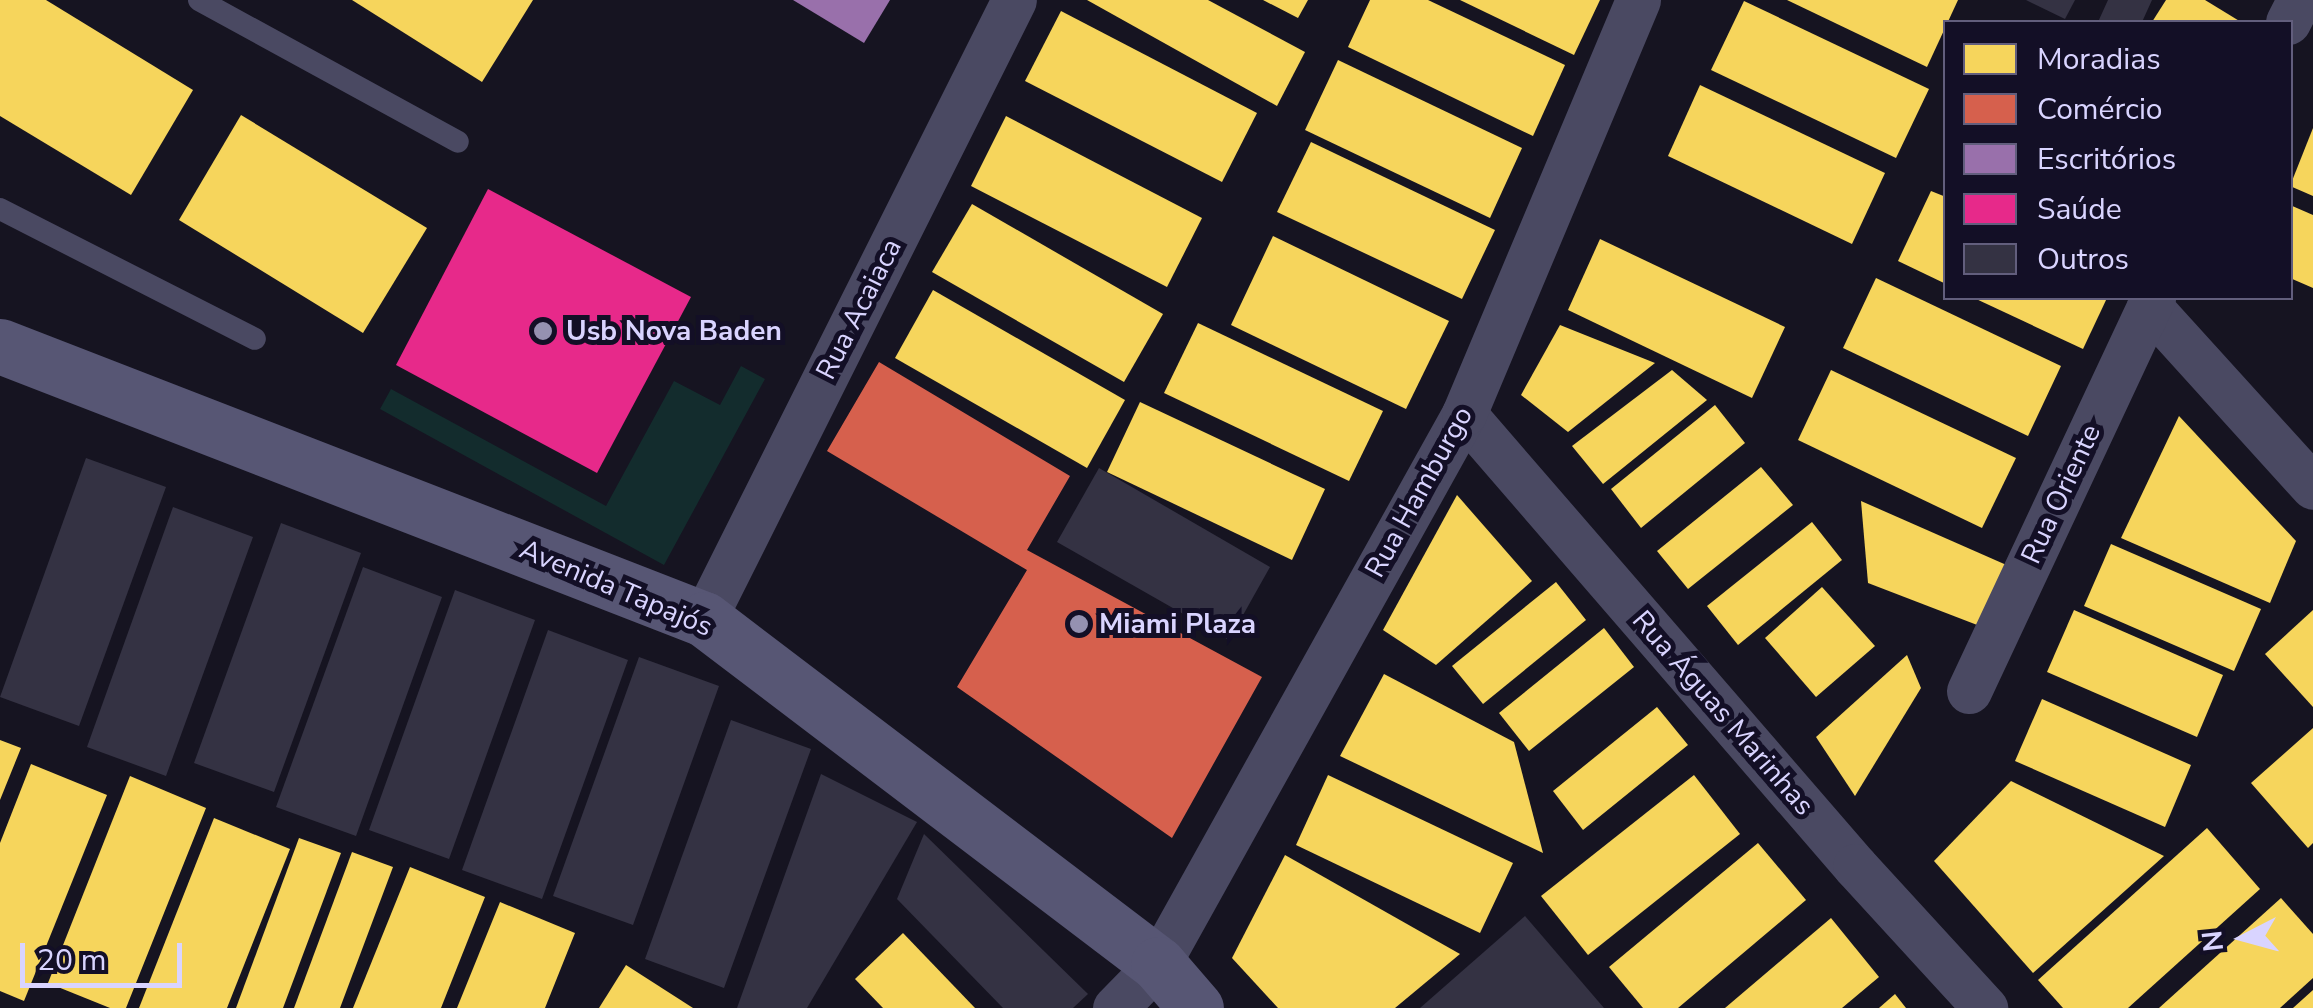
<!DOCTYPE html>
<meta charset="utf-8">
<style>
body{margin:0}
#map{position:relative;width:2313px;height:1008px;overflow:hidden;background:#161421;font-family:"Nunito Sans",sans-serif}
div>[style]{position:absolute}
.green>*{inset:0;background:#132c2d}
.homes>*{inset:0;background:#f6d55c}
.shops>*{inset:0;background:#d6604d}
.offices>*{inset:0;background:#9970ab}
.health>*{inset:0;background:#e7298a}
.building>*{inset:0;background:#343243}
.lane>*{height:22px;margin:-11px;padding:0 11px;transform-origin:11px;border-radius:11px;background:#4a4962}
.street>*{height:45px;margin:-22.5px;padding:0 22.5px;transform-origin:22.5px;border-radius:22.5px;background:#4a4962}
.secondary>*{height:55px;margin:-27.5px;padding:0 27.5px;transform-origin:27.5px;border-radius:27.5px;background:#575674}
.dots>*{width:28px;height:28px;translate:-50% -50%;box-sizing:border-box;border:5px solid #130f26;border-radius:50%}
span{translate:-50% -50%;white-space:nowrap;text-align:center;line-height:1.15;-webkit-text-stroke:10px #130f26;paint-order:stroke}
.street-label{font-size:28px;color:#d9d4ff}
.poi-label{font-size:28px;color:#d9d4ff;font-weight:700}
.left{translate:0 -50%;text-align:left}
.legend{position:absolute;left:1943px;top:20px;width:350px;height:280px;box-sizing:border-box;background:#130f26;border:2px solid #625e7d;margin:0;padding:12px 18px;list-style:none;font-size:30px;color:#d9d4ff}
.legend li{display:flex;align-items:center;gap:20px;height:50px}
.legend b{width:50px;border:2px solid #625e7d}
.north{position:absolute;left:2193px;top:888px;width:100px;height:100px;-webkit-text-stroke:8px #130f26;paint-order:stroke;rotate:264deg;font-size:28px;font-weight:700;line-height:40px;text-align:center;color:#d9d4ff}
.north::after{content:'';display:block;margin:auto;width:35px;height:45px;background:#d9d4ff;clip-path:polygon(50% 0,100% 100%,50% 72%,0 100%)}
.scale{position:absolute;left:20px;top:943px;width:162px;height:45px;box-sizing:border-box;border:5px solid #d9d4ff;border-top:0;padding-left:12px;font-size:30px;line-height:35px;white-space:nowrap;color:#d9d4ff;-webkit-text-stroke:8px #130f26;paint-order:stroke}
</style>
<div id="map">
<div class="green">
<i style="clip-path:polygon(741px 366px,765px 379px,664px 565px,380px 409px,391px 389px,606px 506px,674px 381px,720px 405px)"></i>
</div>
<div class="homes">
<i style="clip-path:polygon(0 0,46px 0,193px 90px,131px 195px,0 116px)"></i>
<i style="clip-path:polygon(352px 0,533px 0,482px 82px)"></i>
<i style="clip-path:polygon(1087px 0,1208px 0,1305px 52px,1277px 106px)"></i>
<i style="clip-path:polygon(1263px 0,1308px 0,1298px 18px)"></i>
<i style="clip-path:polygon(1370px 0,1428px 0,1565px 65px,1533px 136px,1348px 47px)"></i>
<i style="clip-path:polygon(1460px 0,1600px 0,1574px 55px)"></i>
<i style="clip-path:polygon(1787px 0,1958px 0,1927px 67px)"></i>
<i style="clip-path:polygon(2166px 0,2205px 0,2241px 22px,2152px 22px)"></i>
<i style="clip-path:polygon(1744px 1px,1929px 89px,1896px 158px,1711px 70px)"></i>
<i style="clip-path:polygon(1061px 11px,1257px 113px,1222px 182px,1025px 81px)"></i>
<i style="clip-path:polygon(1338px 60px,1522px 148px,1490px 218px,1305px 130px)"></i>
<i style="clip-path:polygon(1700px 85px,1885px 173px,1852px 244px,1668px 156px)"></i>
<i style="clip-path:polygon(241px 115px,427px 228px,363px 333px,179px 220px)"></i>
<i style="clip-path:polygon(1006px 116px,1202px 218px,1167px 287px,971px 186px)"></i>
<i style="clip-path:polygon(2313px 128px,2313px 196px,2290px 186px)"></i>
<i style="clip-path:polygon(1311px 142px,1495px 230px,1462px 299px,1277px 212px)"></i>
<i style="clip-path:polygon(1931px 191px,1946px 197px,1946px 284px,1898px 261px)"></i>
<i style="clip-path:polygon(972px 204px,1163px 314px,1124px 382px,932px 272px)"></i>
<i style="clip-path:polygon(2290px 205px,2313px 215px,2313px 288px,2290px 278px)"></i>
<i style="clip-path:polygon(1273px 236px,1449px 321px,1406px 409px,1231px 325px)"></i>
<i style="clip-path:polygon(1600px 239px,1785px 327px,1752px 398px,1568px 310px)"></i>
<i style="clip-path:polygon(1876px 278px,2061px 366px,2028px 436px,1843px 348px)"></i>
<i style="clip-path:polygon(933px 290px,1125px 400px,1087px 468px,895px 358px)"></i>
<i style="clip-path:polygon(1974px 298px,2107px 298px,2083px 349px)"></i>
<i style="clip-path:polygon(1198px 323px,1383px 411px,1349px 481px,1164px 393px)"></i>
<i style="clip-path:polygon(1560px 325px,1655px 363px,1568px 432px,1521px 395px)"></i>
<i style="clip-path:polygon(1672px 370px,1707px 400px,1603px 484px,1572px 446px)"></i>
<i style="clip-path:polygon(1831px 370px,2016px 458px,1982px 528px,1798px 440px)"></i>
<i style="clip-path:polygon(1140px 402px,1325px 489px,1292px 560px,1107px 472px)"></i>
<i style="clip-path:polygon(1715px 405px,1745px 443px,1641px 528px,1611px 489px)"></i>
<i style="clip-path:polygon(2179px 416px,2296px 541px,2270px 603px,2121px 538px)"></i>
<i style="clip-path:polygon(1761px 467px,1793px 505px,1688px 589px,1657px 551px)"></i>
<i style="clip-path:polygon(1457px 495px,1532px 581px,1436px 665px,1383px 630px)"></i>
<i style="clip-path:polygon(1861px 501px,2011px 567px,1985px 628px,1868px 583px)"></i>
<i style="clip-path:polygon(1812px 522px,1842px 560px,1738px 645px,1707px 606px)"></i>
<i style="clip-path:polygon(2111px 544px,2261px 609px,2234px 671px,2084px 606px)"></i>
<i style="clip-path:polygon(1556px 582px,1586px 620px,1483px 704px,1452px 666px)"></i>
<i style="clip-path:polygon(1822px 587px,1875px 646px,1816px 697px,1765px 638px)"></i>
<i style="clip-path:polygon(2074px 610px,2223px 675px,2197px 737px,2047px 672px)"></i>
<i style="clip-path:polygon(2313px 610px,2313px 707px,2265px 654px)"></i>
<i style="clip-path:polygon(1604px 628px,1634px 667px,1529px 751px,1499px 713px)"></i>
<i style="clip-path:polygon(1907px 655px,1921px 688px,1855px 796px,1816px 737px)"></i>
<i style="clip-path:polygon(1384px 674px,1514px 742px,1543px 853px,1340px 756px)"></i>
<i style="clip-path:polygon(2042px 699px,2191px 765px,2165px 827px,2015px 761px)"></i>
<i style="clip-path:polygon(1657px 707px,1688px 745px,1583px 830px,1553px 791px)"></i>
<i style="clip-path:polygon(2313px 728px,2313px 843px,2308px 848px,2251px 783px)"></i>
<i style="clip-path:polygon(0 740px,21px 748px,0 800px)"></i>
<i style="clip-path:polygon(31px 764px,107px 795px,24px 1001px,0 991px,0 843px)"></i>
<i style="clip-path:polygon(1328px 775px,1513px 863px,1480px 933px,1296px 845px)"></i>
<i style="clip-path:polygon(1694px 775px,1740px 834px,1588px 955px,1541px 896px)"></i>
<i style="clip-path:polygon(130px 776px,206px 808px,126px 1008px,110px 1008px,48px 983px)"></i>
<i style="clip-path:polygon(2011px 781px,2164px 856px,2033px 973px,1934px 861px)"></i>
<i style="clip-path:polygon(214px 818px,290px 849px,227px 1008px,139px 1008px)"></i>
<i style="clip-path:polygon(2207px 828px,2260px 889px,2128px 1008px,2063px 1008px,2038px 980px)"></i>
<i style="clip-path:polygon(299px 838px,341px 853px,283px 1008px,236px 1008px)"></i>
<i style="clip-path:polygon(1758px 843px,1806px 900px,1678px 1008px,1643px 1008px,1609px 967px)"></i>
<i style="clip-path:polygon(352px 852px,393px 867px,340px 1008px,294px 1008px)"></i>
<i style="clip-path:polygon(1285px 855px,1460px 954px,1395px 1008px,1278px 1008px,1232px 958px)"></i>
<i style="clip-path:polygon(410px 867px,485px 897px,441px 1008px,353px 1008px)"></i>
<i style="clip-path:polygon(2281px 898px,2313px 934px,2313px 978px,2280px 1008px,2159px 1008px)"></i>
<i style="clip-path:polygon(500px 902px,575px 933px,545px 1008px,457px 1008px)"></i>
<i style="clip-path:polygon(1831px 918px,1879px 977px,1842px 1008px,1725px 1008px)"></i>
<i style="clip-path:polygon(903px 933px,975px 1008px,883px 1008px,855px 979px)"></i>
<i style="clip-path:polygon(626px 965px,693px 1008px,599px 1008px)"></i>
<i style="clip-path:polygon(2313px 990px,2313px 1008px,2293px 1008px)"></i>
<i style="clip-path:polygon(1895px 994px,1906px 1008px,1879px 1008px)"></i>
</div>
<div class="shops">
<i style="clip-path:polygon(879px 362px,1070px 476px,1027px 550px,1262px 677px,1172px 838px,957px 687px,1027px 570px,827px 451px)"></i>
</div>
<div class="offices">
<i style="clip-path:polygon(793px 0,890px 0,864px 43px)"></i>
</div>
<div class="health">
<i style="clip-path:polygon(488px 189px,691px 297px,597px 473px,396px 365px)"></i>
</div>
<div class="building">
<i style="clip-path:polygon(2026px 0,2075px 0,2065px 19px)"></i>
<i style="clip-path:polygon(2108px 0,2152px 0,2142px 22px,2098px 22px)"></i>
<i style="clip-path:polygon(86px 458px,166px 487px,79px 726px,0 697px)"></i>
<i style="clip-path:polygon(1099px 468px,1270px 567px,1229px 640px,1057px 542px)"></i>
<i style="clip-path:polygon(173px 507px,253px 537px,166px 776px,87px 747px)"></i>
<i style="clip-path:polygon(281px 523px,361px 553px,274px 792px,194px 763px)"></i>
<i style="clip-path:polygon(363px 567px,442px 597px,356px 836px,276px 807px)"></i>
<i style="clip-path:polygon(455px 590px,535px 620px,449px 859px,369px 830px)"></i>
<i style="clip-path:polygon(548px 630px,628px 660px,542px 899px,462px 870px)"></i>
<i style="clip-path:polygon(639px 657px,719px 686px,633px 925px,553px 896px)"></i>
<i style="clip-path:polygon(731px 720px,811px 749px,724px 988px,645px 959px)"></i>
<i style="clip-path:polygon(821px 774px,917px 822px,807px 1008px,737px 1008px)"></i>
<i style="clip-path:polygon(924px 834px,1088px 994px,1073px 1008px,1003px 1008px,897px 899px)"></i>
<i style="clip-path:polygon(1525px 916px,1604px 1008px,1420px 1008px)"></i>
</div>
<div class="lane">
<i style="left:199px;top:0;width:295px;rotate:28.7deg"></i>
<i style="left:0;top:209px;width:286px;rotate:27deg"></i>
</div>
<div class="street">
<i style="left:2288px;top:22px;width:25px;rotate:-63deg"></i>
<i style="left:2149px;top:306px;width:244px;rotate:47.8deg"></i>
<i style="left:1464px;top:414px;width:598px;rotate:49.14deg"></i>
<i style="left:1855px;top:866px;width:193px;rotate:47.5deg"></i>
<i style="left:704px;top:619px;width:692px;rotate:-63.4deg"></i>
<i style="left:1969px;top:691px;width:434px;rotate:-64.9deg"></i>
<i style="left:1115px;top:1008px;width:62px;rotate:-45.7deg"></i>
<i style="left:1158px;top:964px;width:629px;rotate:-60.91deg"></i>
<i style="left:1464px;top:414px;width:449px;rotate:-67.2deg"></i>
</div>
<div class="secondary">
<i style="left:0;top:346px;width:755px;rotate:21.2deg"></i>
<i style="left:704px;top:619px;width:570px;rotate:37.23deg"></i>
<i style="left:1158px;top:964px;width:58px;rotate:49.2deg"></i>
</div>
<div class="dots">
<i style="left:543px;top:331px;background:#9591b1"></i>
<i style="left:1079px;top:624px;background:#9591b1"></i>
</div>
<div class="street-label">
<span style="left:859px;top:309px;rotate:-63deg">Rua Acaiaca</span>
<span style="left:1419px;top:492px;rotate:-61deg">Rua Hamburgo</span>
<span style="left:2061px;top:494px;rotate:-65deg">Rua Oriente</span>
<span style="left:616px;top:588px;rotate:23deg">Avenida Tapajós</span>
<span style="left:1723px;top:713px;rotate:49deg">Rua Águas Marinhas</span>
</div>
<div class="poi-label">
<span class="left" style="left:566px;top:331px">Usb Nova Baden</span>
<span class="left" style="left:1099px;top:624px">Miami Plaza</span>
</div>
<ul class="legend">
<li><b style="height:28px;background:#f6d55c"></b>Moradias</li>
<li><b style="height:28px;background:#d6604d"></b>Comércio</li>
<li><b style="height:28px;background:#9970ab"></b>Escritórios</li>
<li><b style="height:28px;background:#e7298a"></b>Saúde</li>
<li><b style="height:28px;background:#343243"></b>Outros</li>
</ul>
<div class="north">N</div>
<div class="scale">20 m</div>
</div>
